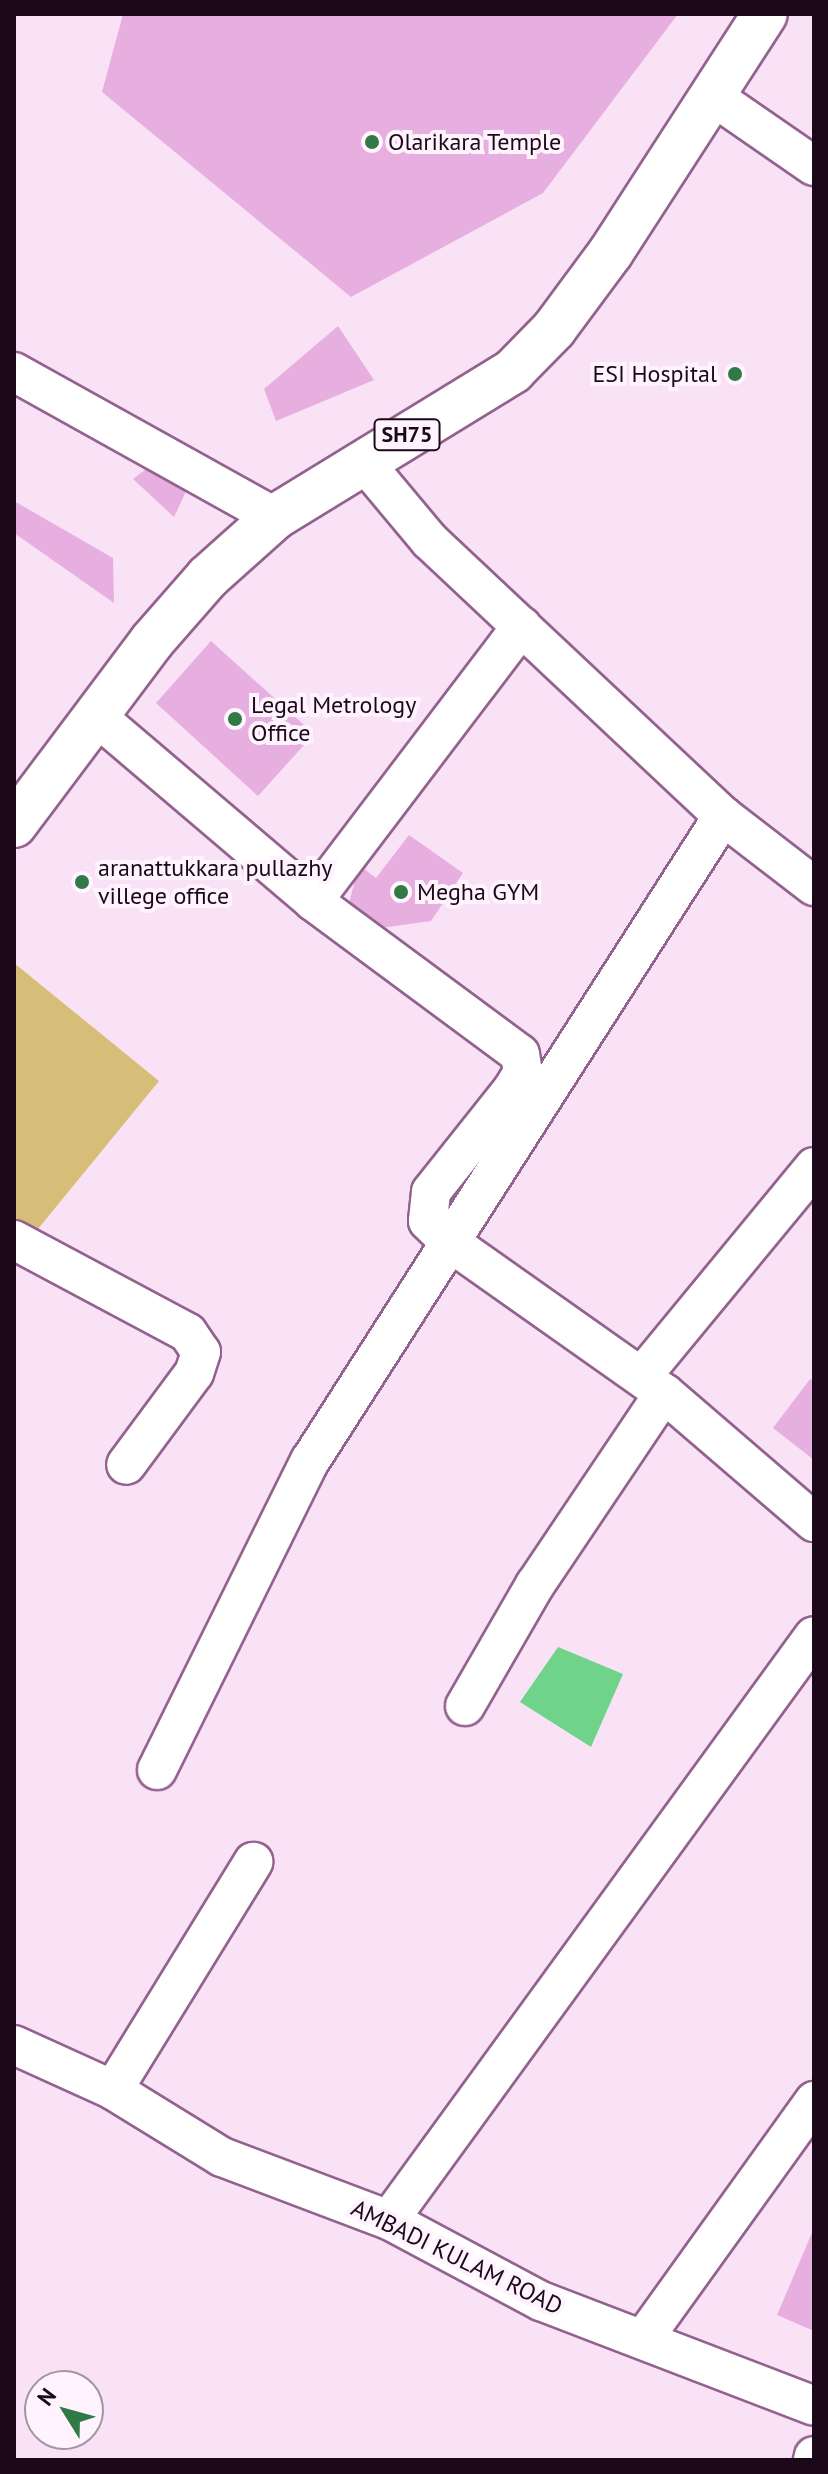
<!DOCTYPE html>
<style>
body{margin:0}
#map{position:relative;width:828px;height:2474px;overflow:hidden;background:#f9e2f6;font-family:"PT Sans",sans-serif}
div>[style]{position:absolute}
.green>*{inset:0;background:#d7be78}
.water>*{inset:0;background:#70d38a}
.building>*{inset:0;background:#e6afdf}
.roads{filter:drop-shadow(2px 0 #94628e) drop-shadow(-2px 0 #94628e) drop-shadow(0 2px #94628e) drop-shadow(0 -2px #94628e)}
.minor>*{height:38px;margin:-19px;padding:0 19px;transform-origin:19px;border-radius:19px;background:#fff}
.primary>*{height:44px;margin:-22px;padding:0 22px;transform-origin:22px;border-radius:22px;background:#fff}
.dots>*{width:22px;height:22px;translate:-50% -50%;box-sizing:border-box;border:4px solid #fff3fd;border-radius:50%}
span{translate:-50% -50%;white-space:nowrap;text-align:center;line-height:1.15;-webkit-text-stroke:8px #fff3fd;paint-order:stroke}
.shield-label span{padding:2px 6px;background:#fff3fd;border:2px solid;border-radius:6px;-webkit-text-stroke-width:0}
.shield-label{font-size:22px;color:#1b091a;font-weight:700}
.poi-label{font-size:24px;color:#1b091a}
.left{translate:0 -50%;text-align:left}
.right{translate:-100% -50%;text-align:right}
.street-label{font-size:24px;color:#1b091a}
.frame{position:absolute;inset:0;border:16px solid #1b091a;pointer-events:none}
.north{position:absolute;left:24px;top:2370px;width:80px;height:80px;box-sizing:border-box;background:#fff3fd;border:2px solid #a495a2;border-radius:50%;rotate:307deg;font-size:22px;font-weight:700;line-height:32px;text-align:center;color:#1b091a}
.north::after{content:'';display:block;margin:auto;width:28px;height:36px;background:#317946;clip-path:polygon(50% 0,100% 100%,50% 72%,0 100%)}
</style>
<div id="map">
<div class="green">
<i style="clip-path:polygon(14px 963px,159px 1081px,33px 1235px,14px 1222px)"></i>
</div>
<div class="water">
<i style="clip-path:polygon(558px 1647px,623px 1674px,591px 1747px,520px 1702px)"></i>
</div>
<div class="building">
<i style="clip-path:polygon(123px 14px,678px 14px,543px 193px,351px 297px,102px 92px)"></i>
<i style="clip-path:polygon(338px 326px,374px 380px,276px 421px,264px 389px)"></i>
<i style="clip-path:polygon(155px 462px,188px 487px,174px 517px,133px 479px)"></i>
<i style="clip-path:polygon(14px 501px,113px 558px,114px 603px,14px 533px)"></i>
<i style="clip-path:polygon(211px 641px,314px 734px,258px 796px,156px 703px)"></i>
<i style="clip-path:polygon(409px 835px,463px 873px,431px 921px,381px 928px,348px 907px,359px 865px,376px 878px)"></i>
<i style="clip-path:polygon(810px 1379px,814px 1382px,814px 1460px,773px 1428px)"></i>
<i style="clip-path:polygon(814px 2228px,814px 2331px,777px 2315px)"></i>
</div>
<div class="roads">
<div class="minor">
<i style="left:711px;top:95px;width:125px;rotate:34.6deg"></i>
<i style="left:14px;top:372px;width:299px;rotate:29.1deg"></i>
<i style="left:363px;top:461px;width:104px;rotate:50.1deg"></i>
<i style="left:430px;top:541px;width:402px;rotate:43.2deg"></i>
<i style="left:723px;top:816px;width:115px;rotate:37.6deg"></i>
<i style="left:96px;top:716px;width:285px;rotate:40.4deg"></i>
<i style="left:313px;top:901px;width:345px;rotate:-52.8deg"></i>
<i style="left:313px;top:901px;width:257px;rotate:36.5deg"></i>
<i style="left:520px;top:1054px;width:18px;rotate:81deg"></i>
<i style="left:523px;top:1072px;width:21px;rotate:121deg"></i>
<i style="left:512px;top:1090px;width:130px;rotate:128.5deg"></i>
<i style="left:431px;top:1192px;width:29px;rotate:96deg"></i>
<i style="left:428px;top:1221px;width:32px;rotate:44deg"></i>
<i style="left:451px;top:1243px;width:261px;rotate:35.2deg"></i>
<i style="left:664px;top:1393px;width:198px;rotate:40.7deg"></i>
<i style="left:14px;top:1240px;width:197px;rotate:28.1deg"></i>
<i style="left:188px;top:1333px;width:23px;rotate:56deg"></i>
<i style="left:201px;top:1352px;width:22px;rotate:108deg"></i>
<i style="left:194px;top:1373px;width:114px;rotate:126.5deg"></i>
<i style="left:642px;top:1376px;width:271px;rotate:-50.5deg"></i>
<i style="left:465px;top:1706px;width:140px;rotate:-60deg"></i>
<i style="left:535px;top:1585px;width:231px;rotate:-56.1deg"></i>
<i style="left:157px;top:1770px;width:345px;rotate:-63.7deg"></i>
<i style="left:310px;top:1461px;width:766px;rotate:-57.37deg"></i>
<i style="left:14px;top:2045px;width:109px;rotate:24.4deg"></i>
<i style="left:113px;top:2090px;width:128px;rotate:31.6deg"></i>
<i style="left:222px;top:2157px;width:178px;rotate:20.7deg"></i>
<i style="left:389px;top:2220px;width:172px;rotate:28.1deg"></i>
<i style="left:541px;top:2301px;width:292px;rotate:21deg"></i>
<i style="left:113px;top:2090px;width:268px;rotate:-58.4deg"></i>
<i style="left:389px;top:2220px;width:722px;rotate:-53.96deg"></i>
<i style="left:644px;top:2338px;width:292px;rotate:-54.3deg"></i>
<i style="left:813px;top:2460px;width:4px;rotate:-76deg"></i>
</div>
<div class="primary">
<i style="left:14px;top:825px;width:230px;rotate:-53.1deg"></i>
<i style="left:152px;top:641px;width:85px;rotate:-48.8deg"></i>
<i style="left:208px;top:577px;width:90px;rotate:-41.8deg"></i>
<i style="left:275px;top:517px;width:279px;rotate:-31.5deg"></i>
<i style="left:513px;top:371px;width:59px;rotate:-45.7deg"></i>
<i style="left:554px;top:329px;width:96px;rotate:-53.5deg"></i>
<i style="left:611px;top:252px;width:283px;rotate:-57.1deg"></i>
</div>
</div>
<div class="dots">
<i style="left:372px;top:142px;background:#317946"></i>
<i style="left:735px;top:374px;background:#317946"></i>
<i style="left:235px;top:719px;background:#317946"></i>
<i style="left:82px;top:882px;background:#317946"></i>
<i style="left:401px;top:892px;background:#317946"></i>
</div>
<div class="shield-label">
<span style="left:407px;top:435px">SH75</span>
</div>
<div class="poi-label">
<span class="left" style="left:388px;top:142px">Olarikara Temple</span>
<span class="right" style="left:717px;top:374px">ESI Hospital</span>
<span class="left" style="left:251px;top:719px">Legal Metrology<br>Office</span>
<span class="left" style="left:98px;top:882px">aranattukkara pullazhy<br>villege office</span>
<span class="left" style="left:417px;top:892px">Megha GYM</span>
</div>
<div class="street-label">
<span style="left:457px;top:2257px;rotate:26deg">AMBADI KULAM ROAD</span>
</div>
<div class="frame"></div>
<div class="north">N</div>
</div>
